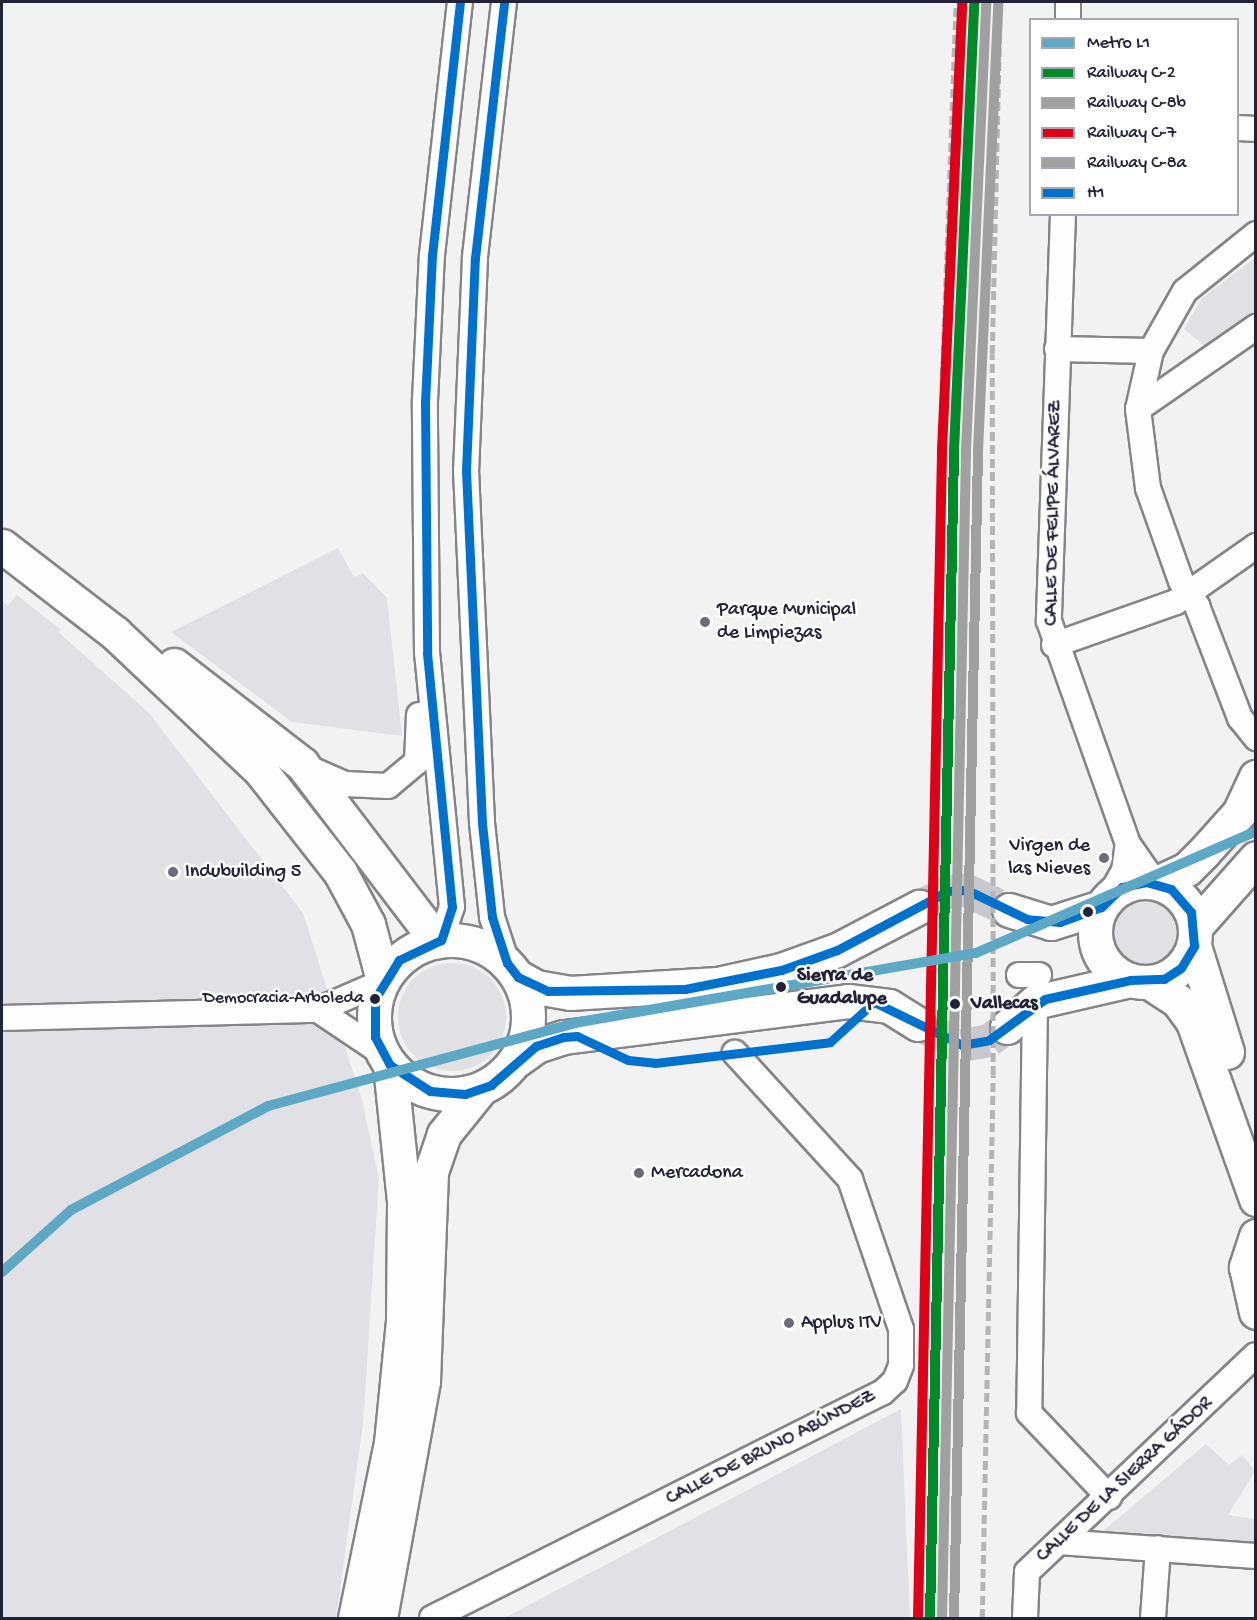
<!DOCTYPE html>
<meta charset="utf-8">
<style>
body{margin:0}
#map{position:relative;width:1257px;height:1620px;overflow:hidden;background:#f2f2f3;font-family:"Gochi Hand",sans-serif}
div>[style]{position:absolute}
.built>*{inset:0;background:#e1e1e5}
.green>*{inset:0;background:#e1e1e4}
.round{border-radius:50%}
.primary-tunnel>*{height:33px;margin-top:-16.5px;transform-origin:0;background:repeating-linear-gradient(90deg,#c8c8ce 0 33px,transparent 0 49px)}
.roads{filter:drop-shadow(2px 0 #848489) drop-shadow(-2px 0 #848489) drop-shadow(0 2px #848489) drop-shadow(0 -2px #848489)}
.street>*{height:24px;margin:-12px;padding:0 12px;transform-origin:12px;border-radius:12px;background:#fdfdfd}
.secondary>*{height:33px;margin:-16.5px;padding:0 16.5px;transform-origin:16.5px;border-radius:16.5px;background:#fdfdfd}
.primary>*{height:33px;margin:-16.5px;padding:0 16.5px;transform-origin:16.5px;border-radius:16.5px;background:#fdfdfd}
.primary>.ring{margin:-16.5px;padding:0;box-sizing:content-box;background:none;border:33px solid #fdfdfd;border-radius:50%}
.rail>*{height:4.5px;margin-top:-2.25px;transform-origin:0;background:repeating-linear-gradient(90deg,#b5b5b8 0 9px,transparent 0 13.5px)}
.bus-1>*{height:9px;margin:-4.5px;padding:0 4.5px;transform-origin:4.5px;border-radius:4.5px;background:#0072ce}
.rail-1>*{height:10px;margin:-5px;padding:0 5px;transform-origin:5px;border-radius:5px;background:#008a29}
.rail-2>*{height:10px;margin:-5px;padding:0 5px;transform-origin:5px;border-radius:5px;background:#a0a0a0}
.rail-3>*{height:10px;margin:-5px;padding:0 5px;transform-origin:5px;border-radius:5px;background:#de0118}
.rail-4>*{height:10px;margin:-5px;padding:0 5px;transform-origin:5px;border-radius:5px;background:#a0a0a0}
.metro-1>*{height:10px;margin:-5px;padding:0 5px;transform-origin:5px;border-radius:5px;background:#5da8c5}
.dots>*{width:16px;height:16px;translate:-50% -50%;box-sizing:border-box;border:3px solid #fff;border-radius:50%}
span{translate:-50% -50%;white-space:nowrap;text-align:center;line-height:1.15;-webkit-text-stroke:5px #fff;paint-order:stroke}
.bus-label{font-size:18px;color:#22223b}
.right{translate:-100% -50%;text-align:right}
.street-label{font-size:20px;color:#22223b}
.poi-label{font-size:20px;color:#22223b}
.left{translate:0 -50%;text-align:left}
.stop-label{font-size:20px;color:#22223b;font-weight:700}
.frame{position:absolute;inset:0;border:3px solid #22223b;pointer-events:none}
.legend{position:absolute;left:1029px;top:18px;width:210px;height:198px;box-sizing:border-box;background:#fff;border:2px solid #a7a7b1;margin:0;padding:8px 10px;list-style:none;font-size:18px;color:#22223b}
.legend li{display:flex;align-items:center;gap:12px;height:30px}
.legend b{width:30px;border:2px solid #a7a7b1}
</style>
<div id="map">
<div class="built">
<i style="clip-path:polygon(338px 548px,354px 577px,363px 573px,387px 598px,402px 736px,292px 722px,171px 632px)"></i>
<i style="clip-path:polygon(17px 595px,149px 713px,303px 913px,362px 1100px,379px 1179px,363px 1424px,336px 1618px,2px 1618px,2px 601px,8px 606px)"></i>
<i style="clip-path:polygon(901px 1409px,910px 1618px,504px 1618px,723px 1503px)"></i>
</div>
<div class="green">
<i style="clip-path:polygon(1255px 258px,1255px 312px,1209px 350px,1184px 329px,1202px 298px)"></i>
<i style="clip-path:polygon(17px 595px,61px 630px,41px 650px,8px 606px)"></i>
<i class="round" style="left:1111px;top:899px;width:68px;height:68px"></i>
<i class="round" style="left:398px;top:963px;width:108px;height:108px"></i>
<i style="clip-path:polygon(1206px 1444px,1229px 1465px,1242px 1455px,1255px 1471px,1228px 1515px,1255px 1519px,1255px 1561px,1084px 1547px)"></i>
</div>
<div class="primary-tunnel">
<i style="left:919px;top:907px;width:33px;rotate:-29deg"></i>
<i style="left:948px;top:891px;width:19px;rotate:-3deg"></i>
<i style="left:967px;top:890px;width:47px;rotate:25.5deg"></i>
<i style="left:918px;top:1024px;width:49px;rotate:25.5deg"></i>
<i style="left:962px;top:1045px;width:27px;rotate:-10deg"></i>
<i style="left:989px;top:1040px;width:22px;rotate:-36deg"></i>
</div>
<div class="roads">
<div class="street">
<i style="left:504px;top:2px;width:258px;rotate:96.5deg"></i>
<i style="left:475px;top:258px;width:212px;rotate:92.4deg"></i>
<i style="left:466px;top:470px;width:353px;rotate:87.4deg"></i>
<i style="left:482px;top:823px;width:95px;rotate:83.9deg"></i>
<i style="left:492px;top:917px;width:48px;rotate:71.9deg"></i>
<i style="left:1068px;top:20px;width:18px;rotate:-90deg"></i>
<i style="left:1238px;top:128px;width:18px;rotate:3deg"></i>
<i style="left:1063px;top:214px;width:407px;rotate:92deg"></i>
<i style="left:1049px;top:621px;width:237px;rotate:70.5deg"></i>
<i style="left:1128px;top:844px;width:47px;rotate:55.3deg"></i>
<i style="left:1256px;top:234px;width:91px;rotate:141.2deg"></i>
<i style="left:1185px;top:291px;width:69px;rotate:119.5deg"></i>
<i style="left:1151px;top:351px;width:59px;rotate:102.6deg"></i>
<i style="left:1138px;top:409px;width:80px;rotate:82.8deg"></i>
<i style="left:1148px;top:488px;width:99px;rotate:70.5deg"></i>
<i style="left:1181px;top:581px;width:30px;rotate:57deg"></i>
<i style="left:1197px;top:606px;width:120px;rotate:69deg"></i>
<i style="left:1240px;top:718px;width:26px;rotate:51deg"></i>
<i style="left:1057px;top:349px;width:94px;rotate:1.2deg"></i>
<i style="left:1138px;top:409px;width:144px;rotate:-34.8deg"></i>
<i style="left:1054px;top:645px;width:129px;rotate:-19.4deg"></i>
<i style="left:1176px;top:602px;width:98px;rotate:-35deg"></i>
<i style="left:306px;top:767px;width:43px;rotate:23.6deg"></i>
<i style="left:345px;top:784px;width:43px;rotate:2.7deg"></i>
<i style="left:388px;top:786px;width:38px;rotate:-40deg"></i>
<i style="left:417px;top:762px;width:47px;rotate:-87.6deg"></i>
<i style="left:1110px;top:895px;width:28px;rotate:-60deg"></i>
<i style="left:1124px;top:871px;width:27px;rotate:-82deg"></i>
<i style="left:441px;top:940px;width:35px;rotate:-72deg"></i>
<i style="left:452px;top:907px;width:255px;rotate:-95.6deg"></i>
<i style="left:427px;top:653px;width:252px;rotate:-90.5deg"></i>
<i style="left:425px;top:401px;width:146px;rotate:-87.3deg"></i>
<i style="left:432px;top:255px;width:255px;rotate:-83.7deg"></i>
<i style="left:1019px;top:975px;width:20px"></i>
<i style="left:1035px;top:1002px;width:411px;rotate:90.8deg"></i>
<i style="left:1029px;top:1413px;width:116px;rotate:46.4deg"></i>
<i style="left:318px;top:1010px;width:77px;rotate:33.9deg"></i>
<i style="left:2px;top:1018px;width:316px;rotate:-1.5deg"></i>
<i style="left:318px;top:1010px;width:70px;rotate:-23.6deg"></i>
<i style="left:1059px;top:1542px;width:197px;rotate:4.1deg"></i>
<i style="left:432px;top:1618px;width:504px;rotate:-26.62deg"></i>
<i style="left:883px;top:1392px;width:16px;rotate:-43deg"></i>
<i style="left:895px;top:1381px;width:17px;rotate:-69deg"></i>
<i style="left:901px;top:1365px;width:36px;rotate:-90deg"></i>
<i style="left:901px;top:1329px;width:158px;rotate:-108.8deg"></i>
<i style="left:850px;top:1179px;width:171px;rotate:-132.4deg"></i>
<i style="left:1025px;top:1618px;width:46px;rotate:-87.5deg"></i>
<i style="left:1027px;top:1572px;width:315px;rotate:-43.5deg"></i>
<i style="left:1153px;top:1618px;width:70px;rotate:-85.9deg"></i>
</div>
<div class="secondary">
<i style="left:1157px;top:883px;width:33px;rotate:-25deg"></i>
<i style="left:1187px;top:869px;width:23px;rotate:-45deg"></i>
<i style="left:1203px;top:853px;width:54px;rotate:-48deg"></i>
<i style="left:1239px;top:813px;width:40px;rotate:-65deg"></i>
<i style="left:1195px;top:927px;width:92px;rotate:-48.5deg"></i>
<i style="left:1194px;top:946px;width:111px;rotate:72.7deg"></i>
<i style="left:1149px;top:982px;width:35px;rotate:33deg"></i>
<i style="left:1178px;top:1001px;width:26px;rotate:54deg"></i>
<i style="left:1193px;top:1022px;width:188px;rotate:70.4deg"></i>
<i style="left:1256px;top:1236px;width:33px;rotate:108deg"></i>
<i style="left:1246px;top:1267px;width:46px;rotate:77.5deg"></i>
</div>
<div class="primary">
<i style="left:2px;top:546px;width:143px;rotate:37.6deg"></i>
<i style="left:115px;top:633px;width:199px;rotate:43.4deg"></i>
<i style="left:260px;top:770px;width:130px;rotate:51.9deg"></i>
<i style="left:340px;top:872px;width:59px;rotate:61.7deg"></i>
<i style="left:368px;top:924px;width:58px;rotate:75deg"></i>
<i style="left:174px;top:665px;width:162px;rotate:37.7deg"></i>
<i style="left:302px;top:764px;width:223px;rotate:52.7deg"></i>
<i class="ring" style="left:1095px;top:882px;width:67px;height:67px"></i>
<i style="left:1009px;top:910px;width:44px;rotate:17.2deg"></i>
<i style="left:1051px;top:923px;width:52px;rotate:-17.7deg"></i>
<i class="ring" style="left:374px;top:940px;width:121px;height:121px"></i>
<i style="left:518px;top:977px;width:21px;rotate:29deg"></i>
<i style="left:536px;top:987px;width:35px;rotate:10deg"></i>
<i style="left:570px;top:993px;width:147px;rotate:-3.5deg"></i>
<i style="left:717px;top:984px;width:66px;rotate:-12.3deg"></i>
<i style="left:781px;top:970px;width:59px;rotate:-19.7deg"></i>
<i style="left:837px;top:950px;width:93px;rotate:-27.7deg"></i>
<i style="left:1007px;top:1027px;width:38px;rotate:-42deg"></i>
<i style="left:1035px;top:1002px;width:98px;rotate:-13deg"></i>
<i style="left:517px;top:1060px;width:24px;rotate:-36deg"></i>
<i style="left:536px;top:1046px;width:29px;rotate:-18deg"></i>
<i style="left:564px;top:1037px;width:286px;rotate:-7.2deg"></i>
<i style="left:848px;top:1001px;width:41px;rotate:7deg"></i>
<i style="left:889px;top:1006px;width:34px;rotate:32deg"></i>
<i style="left:355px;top:1618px;width:179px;rotate:-78.4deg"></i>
<i style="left:391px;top:1443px;width:124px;rotate:-84.4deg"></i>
<i style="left:403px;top:1320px;width:119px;rotate:-89.5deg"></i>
<i style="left:404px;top:1201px;width:137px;rotate:-95.9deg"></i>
<i style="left:380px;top:1618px;width:241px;rotate:-79.7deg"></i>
<i style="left:423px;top:1381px;width:209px;rotate:-87.8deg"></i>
<i style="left:431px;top:1172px;width:40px;rotate:-71.1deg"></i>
<i style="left:444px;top:1134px;width:54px;rotate:-51deg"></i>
</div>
</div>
<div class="rail">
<i style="left:918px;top:1618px;width:1264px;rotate:-88.87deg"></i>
<i style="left:943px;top:354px;width:352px;rotate:-87.9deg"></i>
<i style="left:982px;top:1618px;width:543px;rotate:-88.84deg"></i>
<i style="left:993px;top:1075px;width:721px;rotate:-90.08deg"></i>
<i style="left:992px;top:354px;width:352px;rotate:-88.7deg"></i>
</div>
<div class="bus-1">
<i style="left:460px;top:2px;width:255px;rotate:96.3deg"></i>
<i style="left:432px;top:255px;width:146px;rotate:92.7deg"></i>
<i style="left:425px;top:401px;width:252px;rotate:89.5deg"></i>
<i style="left:427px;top:653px;width:255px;rotate:84.4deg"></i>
<i style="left:452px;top:907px;width:35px;rotate:108deg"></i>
<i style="left:441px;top:940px;width:47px;rotate:154.5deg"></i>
<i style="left:399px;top:960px;width:46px;rotate:121.6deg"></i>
<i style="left:375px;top:999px;width:38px;rotate:90deg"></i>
<i style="left:375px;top:1037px;width:32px;rotate:62deg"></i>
<i style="left:390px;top:1065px;width:48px;rotate:33deg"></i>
<i style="left:430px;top:1091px;width:35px;rotate:5deg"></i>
<i style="left:465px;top:1094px;width:28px;rotate:-19deg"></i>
<i style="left:491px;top:1085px;width:60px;rotate:-40.9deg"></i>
<i style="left:536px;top:1046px;width:29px;rotate:-18deg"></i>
<i style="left:564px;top:1037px;width:13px;rotate:-4deg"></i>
<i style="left:577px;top:1036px;width:56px;rotate:25.2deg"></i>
<i style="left:628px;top:1060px;width:27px;rotate:6deg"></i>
<i style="left:655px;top:1063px;width:176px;rotate:-6.8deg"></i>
<i style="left:830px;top:1042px;width:59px;rotate:-42.3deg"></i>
<i style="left:874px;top:1002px;width:98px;rotate:26deg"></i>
<i style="left:962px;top:1045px;width:27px;rotate:-10deg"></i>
<i style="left:989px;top:1040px;width:69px;rotate:-36.2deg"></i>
<i style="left:1045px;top:999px;width:87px;rotate:-12.6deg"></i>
<i style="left:1130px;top:980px;width:34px;rotate:-2deg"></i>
<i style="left:1164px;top:979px;width:20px;rotate:-33deg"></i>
<i style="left:1181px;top:968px;width:26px;rotate:-59deg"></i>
<i style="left:1194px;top:946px;width:34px;rotate:-95deg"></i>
<i style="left:1191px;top:912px;width:30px;rotate:-131deg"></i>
<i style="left:1171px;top:889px;width:26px;rotate:-164deg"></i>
<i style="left:1146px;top:882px;width:25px;rotate:168deg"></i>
<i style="left:1122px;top:887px;width:29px;rotate:136deg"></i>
<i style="left:1101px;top:907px;width:44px;rotate:159.9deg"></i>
<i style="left:1060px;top:922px;width:33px;rotate:-175deg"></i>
<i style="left:1027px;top:919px;width:67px;rotate:-154.2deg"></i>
<i style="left:967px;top:890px;width:19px;rotate:177deg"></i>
<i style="left:948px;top:891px;width:126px;rotate:152deg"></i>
<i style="left:837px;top:950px;width:59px;rotate:160.3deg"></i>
<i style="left:781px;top:970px;width:98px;rotate:168.8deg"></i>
<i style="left:685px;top:989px;width:137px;rotate:179.2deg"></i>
<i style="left:548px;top:991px;width:33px;rotate:-155deg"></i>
<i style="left:518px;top:977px;width:18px;rotate:-128deg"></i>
<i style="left:507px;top:963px;width:48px;rotate:-108.1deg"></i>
<i style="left:492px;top:917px;width:95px;rotate:-96.1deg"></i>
<i style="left:482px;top:823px;width:353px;rotate:-92.6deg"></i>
<i style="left:466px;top:470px;width:212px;rotate:-87.6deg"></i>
<i style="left:475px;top:258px;width:258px;rotate:-83.5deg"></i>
</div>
<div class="rail-1">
<i style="left:930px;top:1618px;width:1168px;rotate:-88.82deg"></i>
<i style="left:954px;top:450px;width:448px;rotate:-87.4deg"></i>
</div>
<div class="rail-2">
<i style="left:942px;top:1618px;width:1168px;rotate:-88.82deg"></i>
<i style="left:966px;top:450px;width:447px;rotate:-87.4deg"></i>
</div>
<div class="rail-3">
<i style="left:918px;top:1618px;width:1168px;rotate:-88.82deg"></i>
<i style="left:942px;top:450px;width:448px;rotate:-87.4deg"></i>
</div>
<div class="rail-4">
<i style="left:954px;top:1618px;width:1167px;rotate:-88.82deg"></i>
<i style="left:978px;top:451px;width:448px;rotate:-87.4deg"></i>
</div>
<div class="metro-1">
<i style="left:2px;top:1272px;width:93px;rotate:-41.9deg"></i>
<i style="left:71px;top:1210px;width:223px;rotate:-27.8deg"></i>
<i style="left:268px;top:1106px;width:323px;rotate:-15.1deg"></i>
<i style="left:580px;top:1022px;width:402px;rotate:-9.9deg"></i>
<i style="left:976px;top:953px;width:305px;rotate:-23.5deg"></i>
</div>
<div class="dots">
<i style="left:705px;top:622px;background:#6b6b7b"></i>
<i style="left:1104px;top:858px;background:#6b6b7b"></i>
<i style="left:173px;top:872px;background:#6b6b7b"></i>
<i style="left:1088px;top:912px;background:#22223b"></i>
<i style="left:781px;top:987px;background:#22223b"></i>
<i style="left:375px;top:999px;background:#22223b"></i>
<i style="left:955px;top:1004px;background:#22223b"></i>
<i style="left:639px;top:1173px;background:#6b6b7b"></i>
<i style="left:789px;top:1323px;background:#6b6b7b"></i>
</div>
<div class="bus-label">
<span class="right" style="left:364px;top:999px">Democracia-Arboleda</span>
</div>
<div class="street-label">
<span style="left:1054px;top:513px;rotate:-89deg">CALLE DE FELIPE ÁLVAREZ</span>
<span style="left:771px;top:1448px;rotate:-27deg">CALLE DE BRUNO ABÚNDEZ</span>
<span style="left:1125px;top:1480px;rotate:-43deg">CALLE DE LA SIERRA GÁDOR</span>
</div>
<div class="poi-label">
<span class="left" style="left:717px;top:622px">Parque Municipal<br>de Limpiezas</span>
<span class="right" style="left:1090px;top:858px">Virgen de<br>las Nieves</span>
<span class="left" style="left:185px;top:872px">Indubuilding 5</span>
<span class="left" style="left:651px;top:1173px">Mercadona</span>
<span class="left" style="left:801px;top:1323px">Applus ITV</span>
</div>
<div class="stop-label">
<span class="left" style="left:797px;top:988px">Sierra de<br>Guadalupe</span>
<span class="left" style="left:971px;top:1004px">Vallecas</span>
</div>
<div class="frame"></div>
<ul class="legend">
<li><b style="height:8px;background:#5da8c5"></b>Metro L1</li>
<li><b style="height:8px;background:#008a29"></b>Railway C-2</li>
<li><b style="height:8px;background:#a0a0a0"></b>Railway C-8b</li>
<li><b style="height:8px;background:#de0118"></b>Railway C-7</li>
<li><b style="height:8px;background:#a0a0a0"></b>Railway C-8a</li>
<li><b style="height:8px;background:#0072ce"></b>H1</li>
</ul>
</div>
